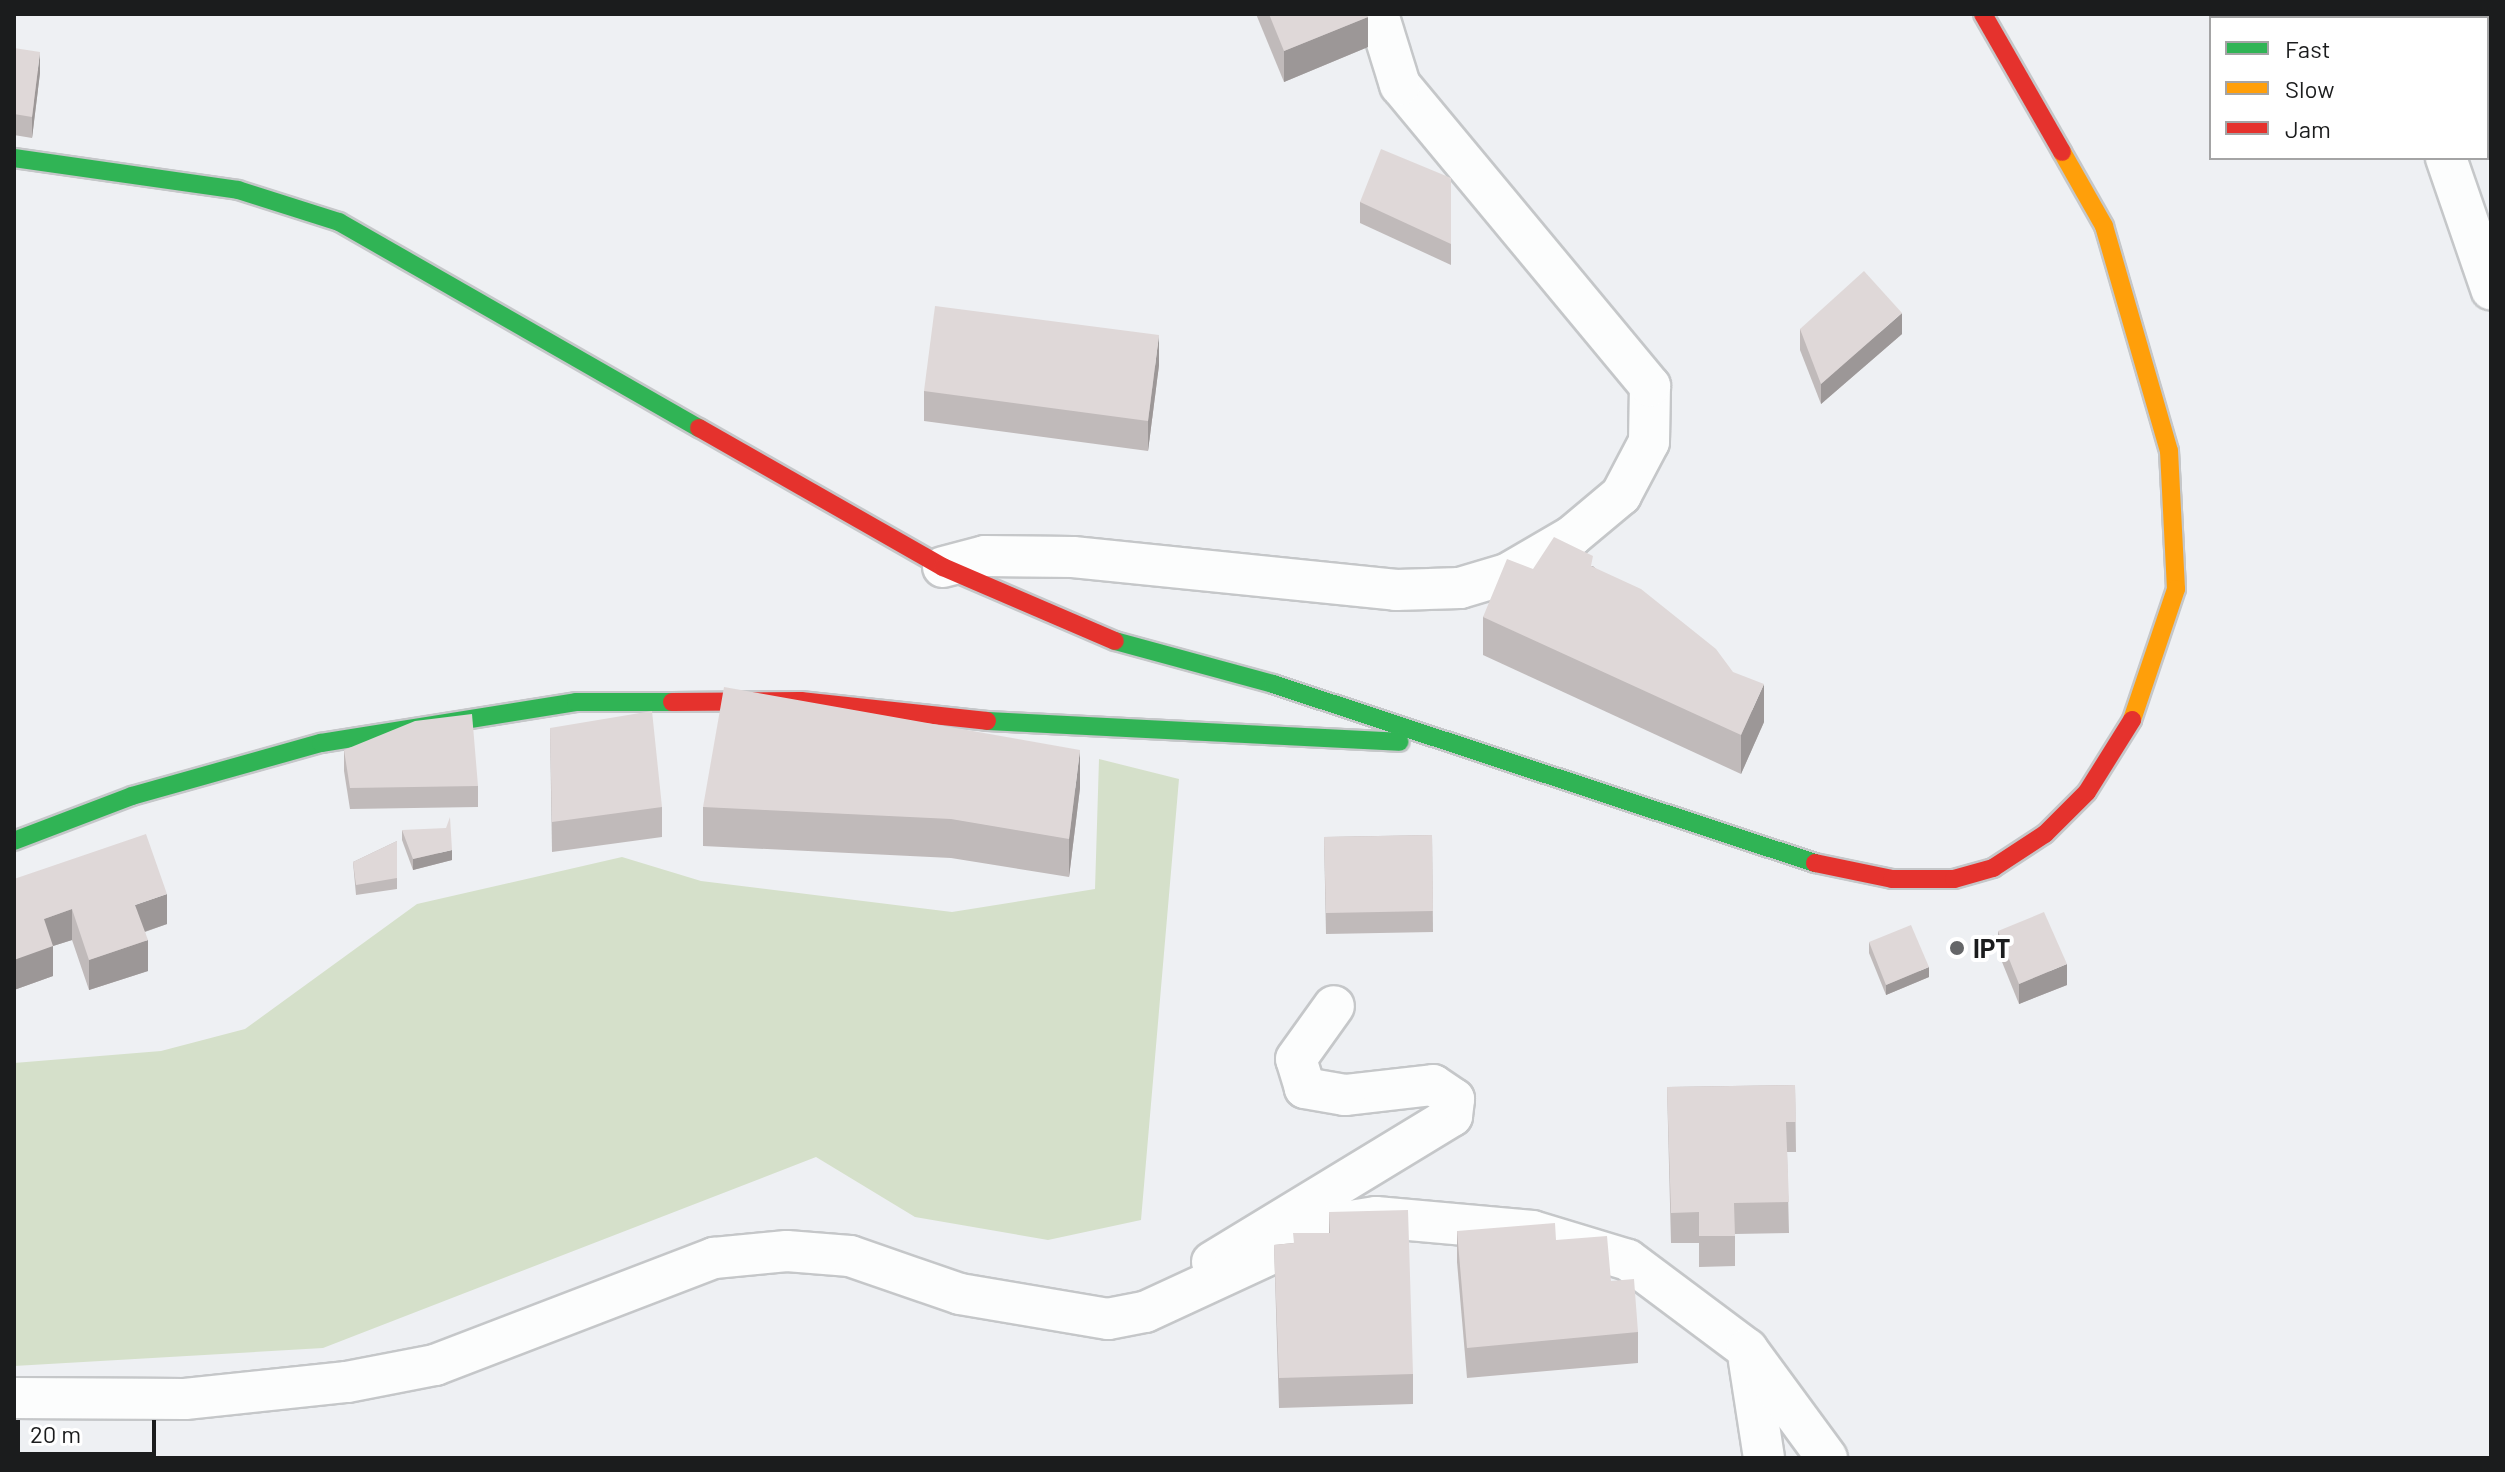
<!DOCTYPE html>
<style>
body{margin:0}
#map{position:relative;width:2505px;height:1472px;overflow:hidden;background:#eef0f3;font-family:Barlow,sans-serif}
div>[style]{position:absolute}
.green>*{inset:0;background:#d5e0ca}
.roads{filter:drop-shadow(2px 0 #c5c7c9) drop-shadow(-2px 0 #c5c7c9) drop-shadow(0 2px #c5c7c9) drop-shadow(0 -2px #c5c7c9)}
.street>*{height:40px;margin:-20px;padding:0 20px;transform-origin:20px;border-radius:20px;background:#fcfdfd}
.fast>*{height:18px;margin:-9px;padding:0 9px;transform-origin:9px;border-radius:9px;background:#30b455}
.slow>*{height:18px;margin:-9px;padding:0 9px;transform-origin:9px;border-radius:9px;background:#ff9f0a}
.jam>*{height:18px;margin:-9px;padding:0 9px;transform-origin:9px;border-radius:9px;background:#e5322d}
.wall>*{inset:0;background:#c0baba}
.shaded-wall>*{inset:0;background:#9c9797}
.building>*{inset:0;background:#dfd8d8}
.dots>*{width:22px;height:22px;translate:-50% -50%;box-sizing:border-box;border:4px solid #fff;border-radius:50%}
span{translate:-50% -50%;white-space:nowrap;text-align:center;line-height:1.15;-webkit-text-stroke:8px #fff;paint-order:stroke}
.poi-label{font-size:26px;color:#1b1c1d;font-weight:700}
.left{translate:0 -50%;text-align:left}
.frame{position:absolute;inset:0;border:16px solid #1b1c1d;pointer-events:none}
.legend{position:absolute;left:2209px;top:16px;width:280px;height:144px;box-sizing:border-box;background:#fff;border:2px solid #a4a4a5;margin:0;padding:10px 14px;list-style:none;font-size:24px;color:#1b1c1d}
.legend li{display:flex;align-items:center;gap:16px;height:40px}
.legend b{width:40px;border:2px solid #a4a4a5}
.scale{position:absolute;left:16px;top:1420px;width:140px;height:36px;box-sizing:border-box;border:4px solid #1b1c1d;border-top:0;padding-left:10px;font-size:24px;line-height:28px;white-space:nowrap;color:#1b1c1d;-webkit-text-stroke:6px #fff;paint-order:stroke}
</style>
<div id="map">
<div class="green">
<i style="clip-path:polygon(1099px 759px,1179px 779px,1141px 1220px,1048px 1240px,915px 1217px,816px 1157px,323px 1348px,14px 1366px,14px 1063px,161px 1051px,245px 1029px,417px 904px,622px 857px,701px 881px,952px 912px,1095px 889px)"></i>
</div>
<div class="roads">
<div class="street">
<i style="left:2405px;top:14px;width:4px;rotate:76deg"></i>
<i style="left:2446px;top:158px;width:139px;rotate:71deg"></i>
<i style="left:943px;top:567px;width:43px;rotate:-14.7deg"></i>
<i style="left:985px;top:556px;width:88px;rotate:0.7deg"></i>
<i style="left:1073px;top:557px;width:325px;rotate:5.8deg"></i>
<i style="left:1396px;top:590px;width:64px;rotate:-1.8deg"></i>
<i style="left:1460px;top:588px;width:49px;rotate:-16.6deg"></i>
<i style="left:1507px;top:574px;width:75px;rotate:-30.3deg"></i>
<i style="left:1572px;top:536px;width:64px;rotate:-39.9deg"></i>
<i style="left:1621px;top:495px;width:60px;rotate:-62.2deg"></i>
<i style="left:1649px;top:442px;width:56px;rotate:-89deg"></i>
<i style="left:1650px;top:386px;width:391px;rotate:-129.7deg"></i>
<i style="left:1400px;top:85px;width:74px;rotate:-107.2deg"></i>
<i style="left:1212px;top:1262px;width:281px;rotate:-31.3deg"></i>
<i style="left:1452px;top:1116px;width:17px;rotate:-83deg"></i>
<i style="left:1454px;top:1099px;width:25px;rotate:-146deg"></i>
<i style="left:1433px;top:1085px;width:89px;rotate:173.5deg"></i>
<i style="left:1345px;top:1095px;width:41px;rotate:-170.1deg"></i>
<i style="left:1305px;top:1088px;width:30px;rotate:-107deg"></i>
<i style="left:1296px;top:1059px;width:65px;rotate:-54.4deg"></i>
<i style="left:1749px;top:1361px;width:98px;rotate:81.2deg"></i>
<i style="left:14px;top:1398px;width:171px;rotate:0.3deg"></i>
<i style="left:185px;top:1399px;width:163px;rotate:-6deg"></i>
<i style="left:347px;top:1382px;width:90px;rotate:-10.9deg"></i>
<i style="left:435px;top:1365px;width:299px;rotate:-21deg"></i>
<i style="left:714px;top:1258px;width:73px;rotate:-5.5deg"></i>
<i style="left:787px;top:1251px;width:63px;rotate:4.5deg"></i>
<i style="left:850px;top:1256px;width:116px;rotate:19.1deg"></i>
<i style="left:960px;top:1294px;width:150px;rotate:9.6deg"></i>
<i style="left:1108px;top:1319px;width:38px;rotate:-11deg"></i>
<i style="left:1145px;top:1312px;width:213px;rotate:-24.8deg"></i>
<i style="left:1338px;top:1223px;width:38px;rotate:-9deg"></i>
<i style="left:1376px;top:1217px;width:157px;rotate:5.1deg"></i>
<i style="left:1532px;top:1231px;width:100px;rotate:16.8deg"></i>
<i style="left:1628px;top:1260px;width:149px;rotate:36.8deg"></i>
<i style="left:1747px;top:1349px;width:135px;rotate:53.7deg"></i>
</div>
<div class="fast">
<i style="left:14px;top:158px;width:226px;rotate:8.1deg"></i>
<i style="left:238px;top:190px;width:106px;rotate:17.6deg"></i>
<i style="left:339px;top:222px;width:415px;rotate:29.8deg"></i>
<i style="left:1115px;top:641px;width:164px;rotate:15.2deg"></i>
<i style="left:1273px;top:684px;width:571px;rotate:18.28deg"></i>
<i style="left:987px;top:721px;width:413px;rotate:2.9deg"></i>
<i style="left:14px;top:841px;width:126px;rotate:-20.9deg"></i>
<i style="left:132px;top:796px;width:196px;rotate:-15.7deg"></i>
<i style="left:321px;top:743px;width:258px;rotate:-9.1deg"></i>
<i style="left:576px;top:702px;width:96px"></i>
</div>
<div class="slow">
<i style="left:2062px;top:152px;width:85px;rotate:60.4deg"></i>
<i style="left:2104px;top:226px;width:234px;rotate:73.9deg"></i>
<i style="left:2169px;top:451px;width:138px;rotate:87.1deg"></i>
<i style="left:2176px;top:589px;width:138px;rotate:108.6deg"></i>
</div>
<div class="jam">
<i style="left:1983px;top:14px;width:159px;rotate:60.2deg"></i>
<i style="left:699px;top:428px;width:281px;rotate:29.7deg"></i>
<i style="left:943px;top:567px;width:187px;rotate:23.3deg"></i>
<i style="left:672px;top:702px;width:129px;rotate:-0.4deg"></i>
<i style="left:801px;top:701px;width:187px;rotate:6.1deg"></i>
<i style="left:1815px;top:863px;width:79px;rotate:11.7deg"></i>
<i style="left:1892px;top:879px;width:62px"></i>
<i style="left:1954px;top:879px;width:41px;rotate:-15.8deg"></i>
<i style="left:1993px;top:868px;width:62px;rotate:-33.2deg"></i>
<i style="left:2045px;top:834px;width:59px;rotate:-45deg"></i>
<i style="left:2087px;top:792px;width:85px;rotate:-58deg"></i>
</div>
</div>
<div class="wall">
<i style="clip-path:polygon(1256px 14px,1367px 14px,1368px 47px,1284px 82px)"></i>
<i style="clip-path:polygon(14px 48px,40px 73px,32px 138px,14px 135px)"></i>
<i style="clip-path:polygon(1451px 178px,1451px 265px,1360px 223px,1360px 202px)"></i>
<i style="clip-path:polygon(1800px 329px,1902px 334px,1821px 404px,1800px 350px)"></i>
<i style="clip-path:polygon(1159px 365px,1148px 451px,924px 421px,924px 391px)"></i>
<i style="clip-path:polygon(1593px 566px,1764px 722px,1741px 774px,1483px 655px,1483px 617px,1533px 569px)"></i>
<i style="clip-path:polygon(550px 728px,662px 807px,662px 837px,552px 852px)"></i>
<i style="clip-path:polygon(344px 750px,478px 786px,478px 807px,350px 809px,344px 771px)"></i>
<i style="clip-path:polygon(1080px 788px,1069px 877px,951px 858px,703px 846px,703px 807px)"></i>
<i style="clip-path:polygon(402px 830px,452px 860px,413px 870px,402px 840px)"></i>
<i style="clip-path:polygon(1432px 835px,1433px 932px,1326px 934px,1324px 837px)"></i>
<i style="clip-path:polygon(397px 841px,397px 889px,356px 895px,353px 862px)"></i>
<i style="clip-path:polygon(14px 879px,167px 924px,145px 932px,148px 971px,89px 990px,72px 940px,53px 946px,53px 976px,14px 990px)"></i>
<i style="clip-path:polygon(1998px 931px,2067px 985px,2019px 1004px,1998px 952px)"></i>
<i style="clip-path:polygon(1869px 942px,1929px 977px,1886px 995px,1869px 953px)"></i>
<i style="clip-path:polygon(1795px 1085px,1796px 1152px,1787px 1152px,1789px 1233px,1735px 1234px,1735px 1266px,1699px 1267px,1699px 1243px,1671px 1243px,1667px 1087px)"></i>
<i style="clip-path:polygon(1329px 1212px,1413px 1374px,1413px 1404px,1279px 1408px,1274px 1245px,1293px 1243px,1329px 1233px)"></i>
<i style="clip-path:polygon(1457px 1231px,1556px 1240px,1611px 1281px,1638px 1332px,1638px 1363px,1467px 1378px,1457px 1262px)"></i>
</div>
<div class="shaded-wall">
<i style="clip-path:polygon(1368px 17px,1368px 47px,1284px 82px,1284px 51px)"></i>
<i style="clip-path:polygon(40px 52px,40px 73px,32px 138px,32px 117px)"></i>
<i style="clip-path:polygon(1902px 313px,1902px 334px,1821px 404px,1821px 384px)"></i>
<i style="clip-path:polygon(1159px 335px,1159px 365px,1148px 451px,1148px 421px)"></i>
<i style="clip-path:polygon(1764px 684px,1764px 722px,1741px 774px,1741px 735px)"></i>
<i style="clip-path:polygon(1080px 750px,1080px 788px,1069px 877px,1069px 839px)"></i>
<i style="clip-path:polygon(452px 850px,452px 860px,413px 870px,413px 859px)"></i>
<i style="clip-path:polygon(167px 894px,167px 924px,135px 935px,135px 905px)"></i>
<i style="clip-path:polygon(72px 909px,72px 940px,53px 946px,53px 976px,14px 990px,14px 960px,44px 919px)"></i>
<i style="clip-path:polygon(148px 940px,148px 971px,89px 990px,89px 960px)"></i>
<i style="clip-path:polygon(2067px 964px,2067px 985px,2019px 1004px,2019px 984px)"></i>
<i style="clip-path:polygon(1929px 967px,1929px 977px,1886px 995px,1886px 985px)"></i>
</div>
<div class="building">
<i style="clip-path:polygon(1269px 14px,1367px 14px,1368px 17px,1284px 51px)"></i>
<i style="clip-path:polygon(14px 48px,40px 52px,32px 117px,14px 114px)"></i>
<i style="clip-path:polygon(1381px 149px,1451px 178px,1451px 244px,1360px 202px)"></i>
<i style="clip-path:polygon(1864px 271px,1902px 313px,1821px 384px,1800px 329px)"></i>
<i style="clip-path:polygon(935px 306px,1159px 335px,1148px 421px,924px 391px)"></i>
<i style="clip-path:polygon(1554px 537px,1593px 556px,1591px 566px,1641px 589px,1716px 649px,1733px 672px,1764px 684px,1741px 735px,1483px 617px,1507px 559px,1533px 569px)"></i>
<i style="clip-path:polygon(724px 687px,1080px 750px,1069px 839px,951px 819px,703px 807px)"></i>
<i style="clip-path:polygon(652px 711px,662px 807px,552px 822px,550px 728px)"></i>
<i style="clip-path:polygon(472px 714px,478px 786px,350px 788px,344px 750px,415px 721px)"></i>
<i style="clip-path:polygon(450px 817px,452px 850px,413px 859px,402px 830px,446px 828px)"></i>
<i style="clip-path:polygon(146px 834px,167px 894px,135px 905px,148px 940px,89px 960px,72px 909px,44px 919px,53px 946px,14px 960px,14px 879px)"></i>
<i style="clip-path:polygon(1432px 835px,1433px 911px,1326px 913px,1324px 837px)"></i>
<i style="clip-path:polygon(397px 841px,397px 878px,356px 885px,353px 862px)"></i>
<i style="clip-path:polygon(2044px 912px,2067px 964px,2019px 984px,1998px 931px)"></i>
<i style="clip-path:polygon(1911px 925px,1929px 967px,1886px 985px,1869px 942px)"></i>
<i style="clip-path:polygon(1795px 1085px,1796px 1122px,1786px 1122px,1789px 1202px,1734px 1203px,1735px 1236px,1699px 1236px,1699px 1212px,1671px 1213px,1667px 1087px)"></i>
<i style="clip-path:polygon(1408px 1210px,1413px 1374px,1279px 1378px,1274px 1245px,1294px 1243px,1293px 1233px,1330px 1233px,1329px 1212px)"></i>
<i style="clip-path:polygon(1555px 1223px,1556px 1240px,1607px 1236px,1611px 1281px,1634px 1279px,1638px 1332px,1467px 1348px,1457px 1231px)"></i>
</div>
<div class="dots">
<i style="left:1957px;top:948px;background:#656668"></i>
</div>
<div class="poi-label">
<span class="left" style="left:1973px;top:948px">IPT</span>
</div>
<div class="frame"></div>
<ul class="legend">
<li><b style="height:10px;background:#30b455"></b>Fast</li>
<li><b style="height:10px;background:#ff9f0a"></b>Slow</li>
<li><b style="height:10px;background:#e5322d"></b>Jam</li>
</ul>
<div class="scale">20 m</div>
</div>
